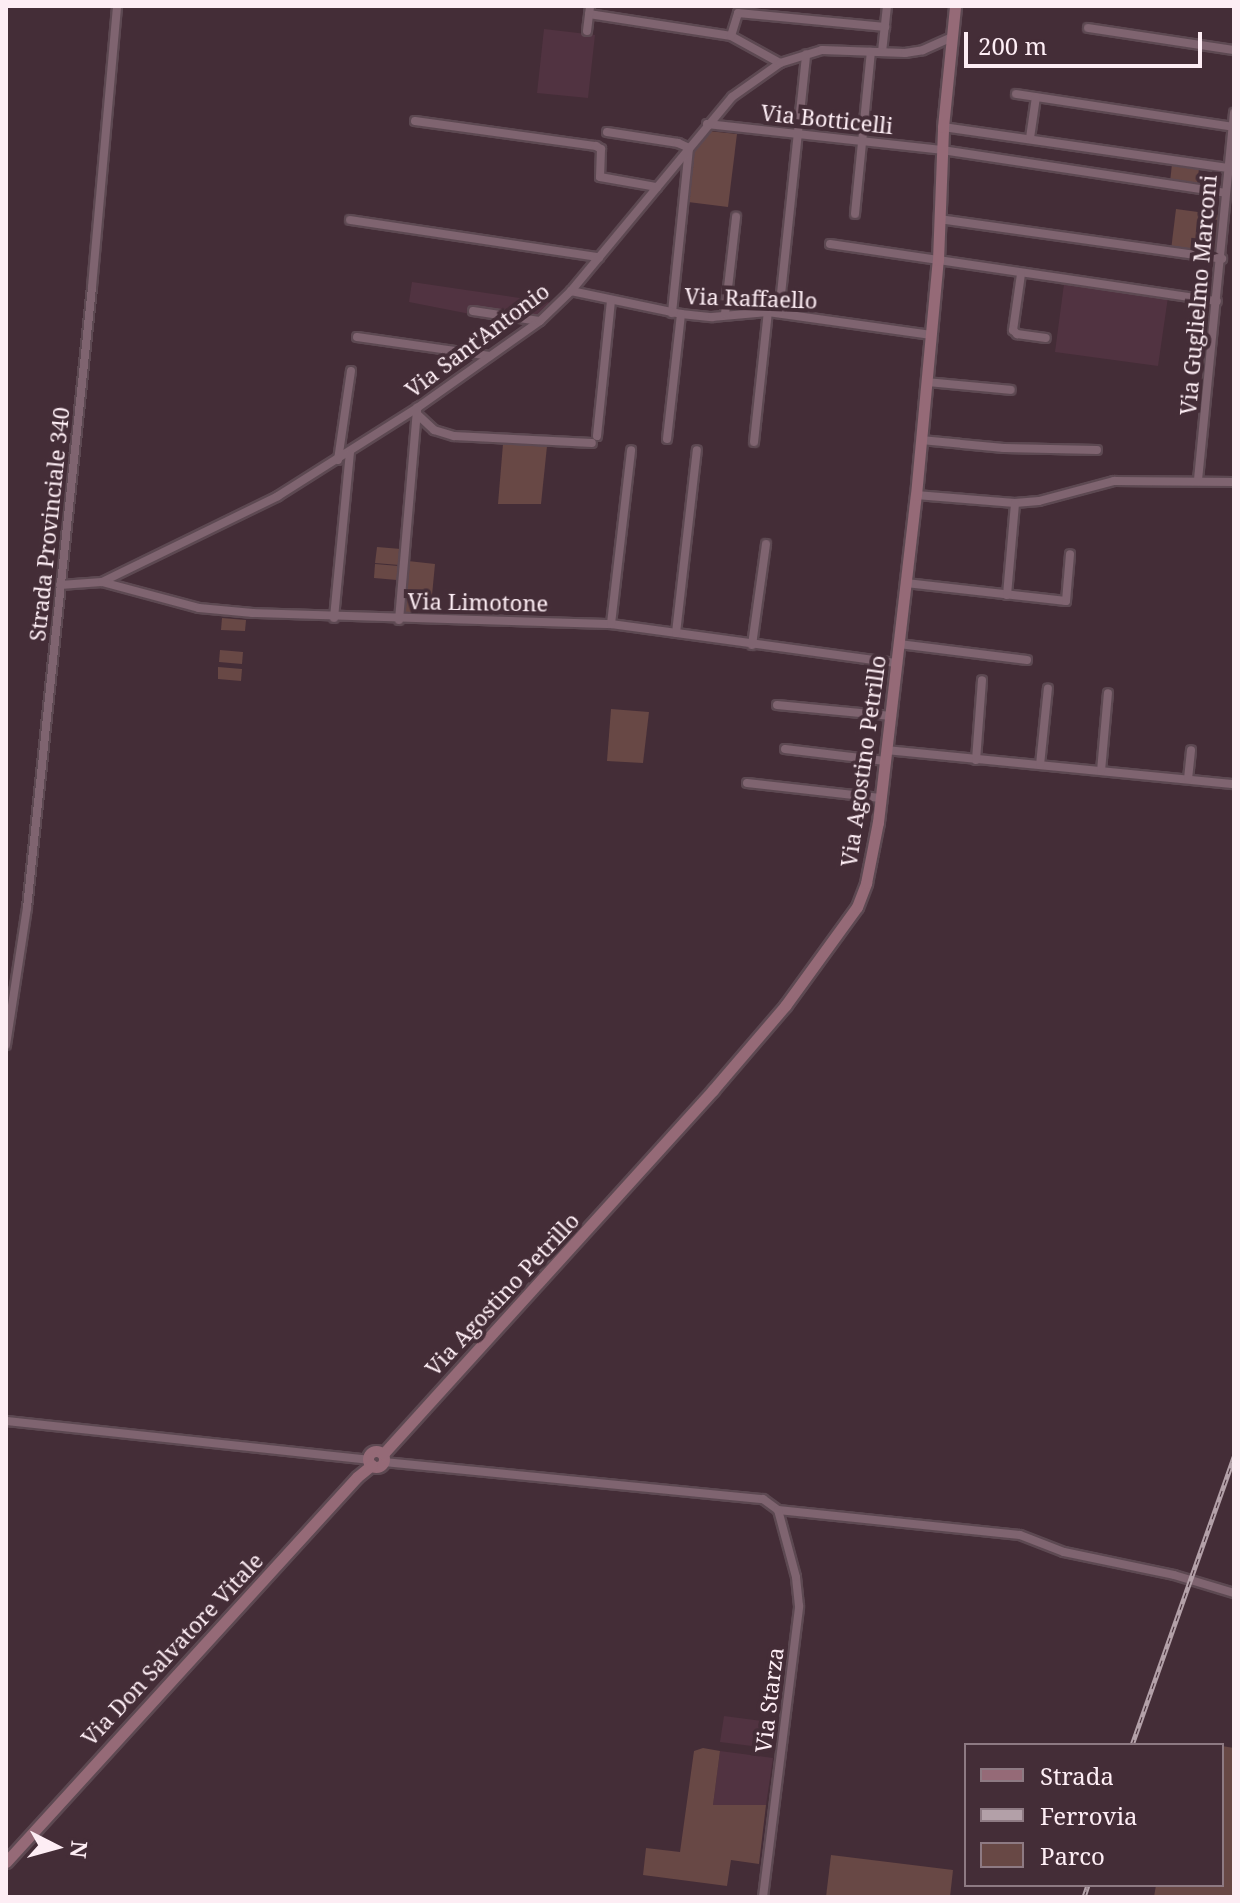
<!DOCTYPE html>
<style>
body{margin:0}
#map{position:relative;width:1240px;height:1903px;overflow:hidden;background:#442d37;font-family:"Noto Serif",serif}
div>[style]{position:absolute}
.built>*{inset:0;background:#513341}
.green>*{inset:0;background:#684845}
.roads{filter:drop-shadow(2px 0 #5d4952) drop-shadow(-2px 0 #5d4952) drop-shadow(0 2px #5d4952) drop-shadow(0 -2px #5d4952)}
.street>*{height:8px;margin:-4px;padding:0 4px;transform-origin:4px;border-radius:4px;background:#7f6470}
.secondary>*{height:11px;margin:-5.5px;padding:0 5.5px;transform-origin:5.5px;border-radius:5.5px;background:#956a77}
.secondary>.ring{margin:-5.5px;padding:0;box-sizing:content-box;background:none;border:11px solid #956a77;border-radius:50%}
.rail>*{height:5px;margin-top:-2.5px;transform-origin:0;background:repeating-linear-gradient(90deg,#442d37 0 6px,#b3a0a8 0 12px);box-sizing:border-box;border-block:2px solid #b3a0a8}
span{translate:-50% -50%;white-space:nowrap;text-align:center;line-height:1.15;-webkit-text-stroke:8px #442d37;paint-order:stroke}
.street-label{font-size:22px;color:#fdedf4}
.frame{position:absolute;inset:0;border:8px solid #fdedf4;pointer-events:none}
.legend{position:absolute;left:964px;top:1743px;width:260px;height:144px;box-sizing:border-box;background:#442d37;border:2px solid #8e7a83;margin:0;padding:10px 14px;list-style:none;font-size:24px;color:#fdedf4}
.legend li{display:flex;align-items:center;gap:16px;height:40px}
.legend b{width:40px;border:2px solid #8e7a83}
.north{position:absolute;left:16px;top:1807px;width:80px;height:80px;-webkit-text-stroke:6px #442d37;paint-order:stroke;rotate:96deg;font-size:22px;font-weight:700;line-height:32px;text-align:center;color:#fdedf4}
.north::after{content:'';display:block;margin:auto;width:28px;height:36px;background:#fdedf4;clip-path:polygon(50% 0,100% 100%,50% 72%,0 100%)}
.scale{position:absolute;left:964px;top:32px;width:238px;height:36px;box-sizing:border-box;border:4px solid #fdedf4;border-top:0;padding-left:10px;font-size:24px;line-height:28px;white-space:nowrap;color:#fdedf4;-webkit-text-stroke:6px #442d37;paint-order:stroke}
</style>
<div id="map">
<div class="built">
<i style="clip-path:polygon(544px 29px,595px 35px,588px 98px,537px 93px)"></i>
<i style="clip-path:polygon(412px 282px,553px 303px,538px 317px,471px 309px,470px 314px,409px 302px)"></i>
<i style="clip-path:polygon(1064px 284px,1168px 297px,1158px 366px,1055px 352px)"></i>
<i style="clip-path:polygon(724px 1716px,778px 1723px,775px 1749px,720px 1742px)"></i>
<i style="clip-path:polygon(720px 1751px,773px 1758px,766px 1805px,724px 1808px,713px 1805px)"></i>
</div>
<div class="green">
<i style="clip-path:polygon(708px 131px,737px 134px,728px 207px,688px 202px,694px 148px)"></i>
<i style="clip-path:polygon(1172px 164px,1199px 168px,1197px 186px,1170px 182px)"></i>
<i style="clip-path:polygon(1176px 209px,1220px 215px,1217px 257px,1171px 250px)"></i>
<i style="clip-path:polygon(503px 444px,547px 446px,541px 504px,498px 504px)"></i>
<i style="clip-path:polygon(377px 547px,401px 549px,399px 565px,375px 563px)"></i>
<i style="clip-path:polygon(408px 561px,435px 564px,430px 616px,403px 613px)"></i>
<i style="clip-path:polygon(375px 564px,399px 566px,397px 580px,374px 578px)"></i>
<i style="clip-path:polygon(222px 618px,246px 620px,245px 631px,221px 630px)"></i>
<i style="clip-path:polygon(220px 650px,243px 652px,242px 664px,219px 662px)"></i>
<i style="clip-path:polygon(218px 667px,242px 669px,241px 681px,218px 679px)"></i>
<i style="clip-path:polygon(611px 709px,649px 712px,643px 763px,607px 761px)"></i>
<i style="clip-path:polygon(1222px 1746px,1234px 1748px,1234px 1897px,1154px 1897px,1156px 1885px,1222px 1885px)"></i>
<i style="clip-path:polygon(703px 1748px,720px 1751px,713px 1805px,766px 1805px,759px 1864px,731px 1860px,727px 1886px,643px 1875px,646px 1848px,680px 1852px,694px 1751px)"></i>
<i style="clip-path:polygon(831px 1855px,953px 1870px,950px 1897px,826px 1897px)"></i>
</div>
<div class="roads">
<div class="street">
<i style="left:589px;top:14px;width:144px;rotate:8.8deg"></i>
<i style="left:731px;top:36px;width:56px;rotate:28.9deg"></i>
<i style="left:1088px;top:28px;width:148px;rotate:8.6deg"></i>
<i style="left:587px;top:31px;width:25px;rotate:-83deg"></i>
<i style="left:731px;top:36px;width:24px;rotate:-73deg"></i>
<i style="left:738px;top:13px;width:148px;rotate:5.4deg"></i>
<i style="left:882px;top:52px;width:46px;rotate:-83.8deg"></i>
<i style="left:1016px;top:94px;width:219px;rotate:8.6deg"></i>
<i style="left:415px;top:121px;width:183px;rotate:7.9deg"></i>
<i style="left:596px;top:146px;width:6px;rotate:31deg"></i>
<i style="left:601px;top:149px;width:28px;rotate:92deg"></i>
<i style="left:600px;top:177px;width:58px;rotate:10deg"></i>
<i style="left:707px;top:124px;width:236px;rotate:6.3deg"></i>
<i style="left:942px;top:150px;width:287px;rotate:8.6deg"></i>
<i style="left:943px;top:127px;width:288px;rotate:8.2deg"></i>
<i style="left:607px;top:132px;width:72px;rotate:8.8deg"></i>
<i style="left:678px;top:143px;width:12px;rotate:24deg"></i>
<i style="left:689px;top:148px;width:166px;rotate:95.9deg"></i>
<i style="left:1030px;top:138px;width:41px;rotate:-81.7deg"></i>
<i style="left:855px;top:214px;width:163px;rotate:-84.4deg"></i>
<i style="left:939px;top:219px;width:286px;rotate:8deg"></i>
<i style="left:350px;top:220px;width:252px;rotate:8.5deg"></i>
<i style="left:830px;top:244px;width:391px;rotate:8.4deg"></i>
<i style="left:1021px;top:274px;width:57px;rotate:98.1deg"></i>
<i style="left:1013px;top:330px;width:6px;rotate:45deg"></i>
<i style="left:1017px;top:334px;width:29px;rotate:8deg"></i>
<i style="left:571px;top:291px;width:112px;rotate:11.8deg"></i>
<i style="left:681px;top:314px;width:31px;rotate:6deg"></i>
<i style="left:712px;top:317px;width:56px;rotate:-5.1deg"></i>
<i style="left:768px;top:312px;width:165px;rotate:8deg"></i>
<i style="left:473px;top:311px;width:67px;rotate:8.6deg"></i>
<i style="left:779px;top:313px;width:260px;rotate:-84deg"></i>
<i style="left:725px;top:314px;width:98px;rotate:-83.5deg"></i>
<i style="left:357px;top:337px;width:134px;rotate:8.1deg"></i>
<i style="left:927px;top:382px;width:84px;rotate:5.4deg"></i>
<i style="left:418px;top:415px;width:22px;rotate:43deg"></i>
<i style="left:434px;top:430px;width:21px;rotate:17deg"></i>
<i style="left:454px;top:436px;width:138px;rotate:2.9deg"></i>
<i style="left:597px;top:436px;width:137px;rotate:-84.1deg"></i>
<i style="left:667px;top:439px;width:126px;rotate:-83.6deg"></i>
<i style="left:921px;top:440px;width:83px;rotate:5.5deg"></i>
<i style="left:1004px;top:448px;width:93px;rotate:1.2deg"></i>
<i style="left:754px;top:442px;width:131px;rotate:-83.9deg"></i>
<i style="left:338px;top:460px;width:90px;rotate:-81.7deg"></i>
<i style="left:1198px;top:480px;width:369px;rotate:-84.4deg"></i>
<i style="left:916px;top:495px;width:99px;rotate:4.6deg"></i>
<i style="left:1015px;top:503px;width:24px;rotate:-5deg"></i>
<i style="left:1039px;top:501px;width:78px;rotate:-14.9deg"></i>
<i style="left:1114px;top:481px;width:120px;rotate:0.5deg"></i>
<i style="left:102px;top:582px;width:196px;rotate:-26deg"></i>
<i style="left:278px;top:496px;width:165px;rotate:-32.3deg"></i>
<i style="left:417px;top:408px;width:151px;rotate:-35.3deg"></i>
<i style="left:540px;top:321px;width:43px;rotate:-44.1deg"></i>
<i style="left:571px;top:291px;width:252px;rotate:-50.3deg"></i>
<i style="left:732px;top:97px;width:59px;rotate:-35.3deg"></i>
<i style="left:780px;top:63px;width:44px;rotate:-17.2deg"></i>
<i style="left:822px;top:50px;width:83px;rotate:2.1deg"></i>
<i style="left:905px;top:53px;width:18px;rotate:-9deg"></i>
<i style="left:923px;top:50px;width:32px;rotate:-24deg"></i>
<i style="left:906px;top:583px;width:161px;rotate:6.4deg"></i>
<i style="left:1066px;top:601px;width:47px;rotate:-85.1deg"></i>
<i style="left:60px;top:585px;width:42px;rotate:-4.1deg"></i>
<i style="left:102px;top:582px;width:100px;rotate:15deg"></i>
<i style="left:199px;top:608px;width:54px;rotate:5.3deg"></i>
<i style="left:253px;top:613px;width:358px;rotate:1.8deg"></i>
<i style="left:611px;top:624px;width:289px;rotate:7.8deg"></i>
<i style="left:1007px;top:595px;width:92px;rotate:-85deg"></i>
<i style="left:334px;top:618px;width:166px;rotate:-84.5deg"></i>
<i style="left:399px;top:620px;width:213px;rotate:-85.1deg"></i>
<i style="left:611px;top:624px;width:175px;rotate:-83.4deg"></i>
<i style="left:676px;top:633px;width:184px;rotate:-83.5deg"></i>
<i style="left:899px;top:644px;width:129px;rotate:7.1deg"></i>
<i style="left:752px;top:645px;width:102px;rotate:-82.1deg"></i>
<i style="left:777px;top:705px;width:115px;rotate:5.5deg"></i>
<i style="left:785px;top:749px;width:101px;rotate:6.8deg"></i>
<i style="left:886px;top:750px;width:350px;rotate:5.6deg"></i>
<i style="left:976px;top:760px;width:80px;rotate:-85.7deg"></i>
<i style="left:1040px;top:765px;width:77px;rotate:-84.1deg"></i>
<i style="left:1101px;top:771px;width:78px;rotate:-84.9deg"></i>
<i style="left:1188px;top:779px;width:29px;rotate:-84deg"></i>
<i style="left:747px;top:783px;width:134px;rotate:6.4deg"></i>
<i style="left:6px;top:1045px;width:139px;rotate:-81.3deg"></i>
<i style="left:27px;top:908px;width:624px;rotate:-84.02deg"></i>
<i style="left:92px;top:287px;width:282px;rotate:-84.9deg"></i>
<i style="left:6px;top:1421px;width:365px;rotate:6.1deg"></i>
<i style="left:384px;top:1462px;width:381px;rotate:5.6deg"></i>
<i style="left:763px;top:1499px;width:19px;rotate:36deg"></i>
<i style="left:778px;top:1510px;width:243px;rotate:5.9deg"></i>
<i style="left:1020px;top:1535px;width:47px;rotate:21.1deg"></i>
<i style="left:1064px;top:1552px;width:112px;rotate:11.8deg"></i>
<i style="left:1174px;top:1575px;width:63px;rotate:16.7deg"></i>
<i style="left:763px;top:1897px;width:293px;rotate:-82.9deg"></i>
<i style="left:799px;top:1606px;width:29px;rotate:-96deg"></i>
<i style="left:796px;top:1577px;width:69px;rotate:-105deg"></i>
</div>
<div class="secondary">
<i class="ring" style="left:368px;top:1451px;width:5px;height:5px"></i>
<i style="left:383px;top:1454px;width:491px;rotate:-47.8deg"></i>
<i style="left:713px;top:1090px;width:111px;rotate:-49.4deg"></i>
<i style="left:785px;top:1006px;width:122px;rotate:-54deg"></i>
<i style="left:857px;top:907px;width:26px;rotate:-69deg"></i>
<i style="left:866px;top:883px;width:62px;rotate:-78.9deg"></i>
<i style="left:878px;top:822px;width:329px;rotate:-83.4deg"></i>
<i style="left:916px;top:495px;width:236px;rotate:-84.7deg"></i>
<i style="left:938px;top:260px;width:133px;rotate:-87.8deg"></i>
<i style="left:943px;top:127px;width:122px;rotate:-84.3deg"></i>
<i style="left:6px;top:1862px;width:521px;rotate:-47.64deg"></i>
<i style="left:357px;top:1477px;width:19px;rotate:-39deg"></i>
</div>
</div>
<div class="rail">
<i style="left:1132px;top:1745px;width:306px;rotate:-70.5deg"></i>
<i style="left:1084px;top:1897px;width:13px;rotate:-72deg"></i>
</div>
<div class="street-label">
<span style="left:827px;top:119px;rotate:6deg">Via Botticelli</span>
<span style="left:1198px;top:295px;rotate:-85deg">Via Guglielmo Marconi</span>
<span style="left:751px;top:298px;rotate:2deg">Via Raffaello</span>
<span style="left:477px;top:340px;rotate:-37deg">Via Sant'Antonio</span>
<span style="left:49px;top:524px;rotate:-84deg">Strada Provinciale 340</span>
<span style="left:478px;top:602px;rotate:1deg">Via Limotone</span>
<span style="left:863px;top:761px;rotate:-82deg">Via Agostino Petrillo</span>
<span style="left:502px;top:1294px;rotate:-47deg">Via Agostino Petrillo</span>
<span style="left:172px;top:1649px;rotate:-47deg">Via Don Salvatore Vitale</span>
<span style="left:769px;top:1700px;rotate:-83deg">Via Starza</span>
</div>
<div class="frame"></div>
<ul class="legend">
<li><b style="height:10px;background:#956a77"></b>Strada</li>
<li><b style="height:10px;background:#b3a0a8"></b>Ferrovia</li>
<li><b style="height:22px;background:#684845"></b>Parco</li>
</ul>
<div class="north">N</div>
<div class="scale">200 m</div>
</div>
